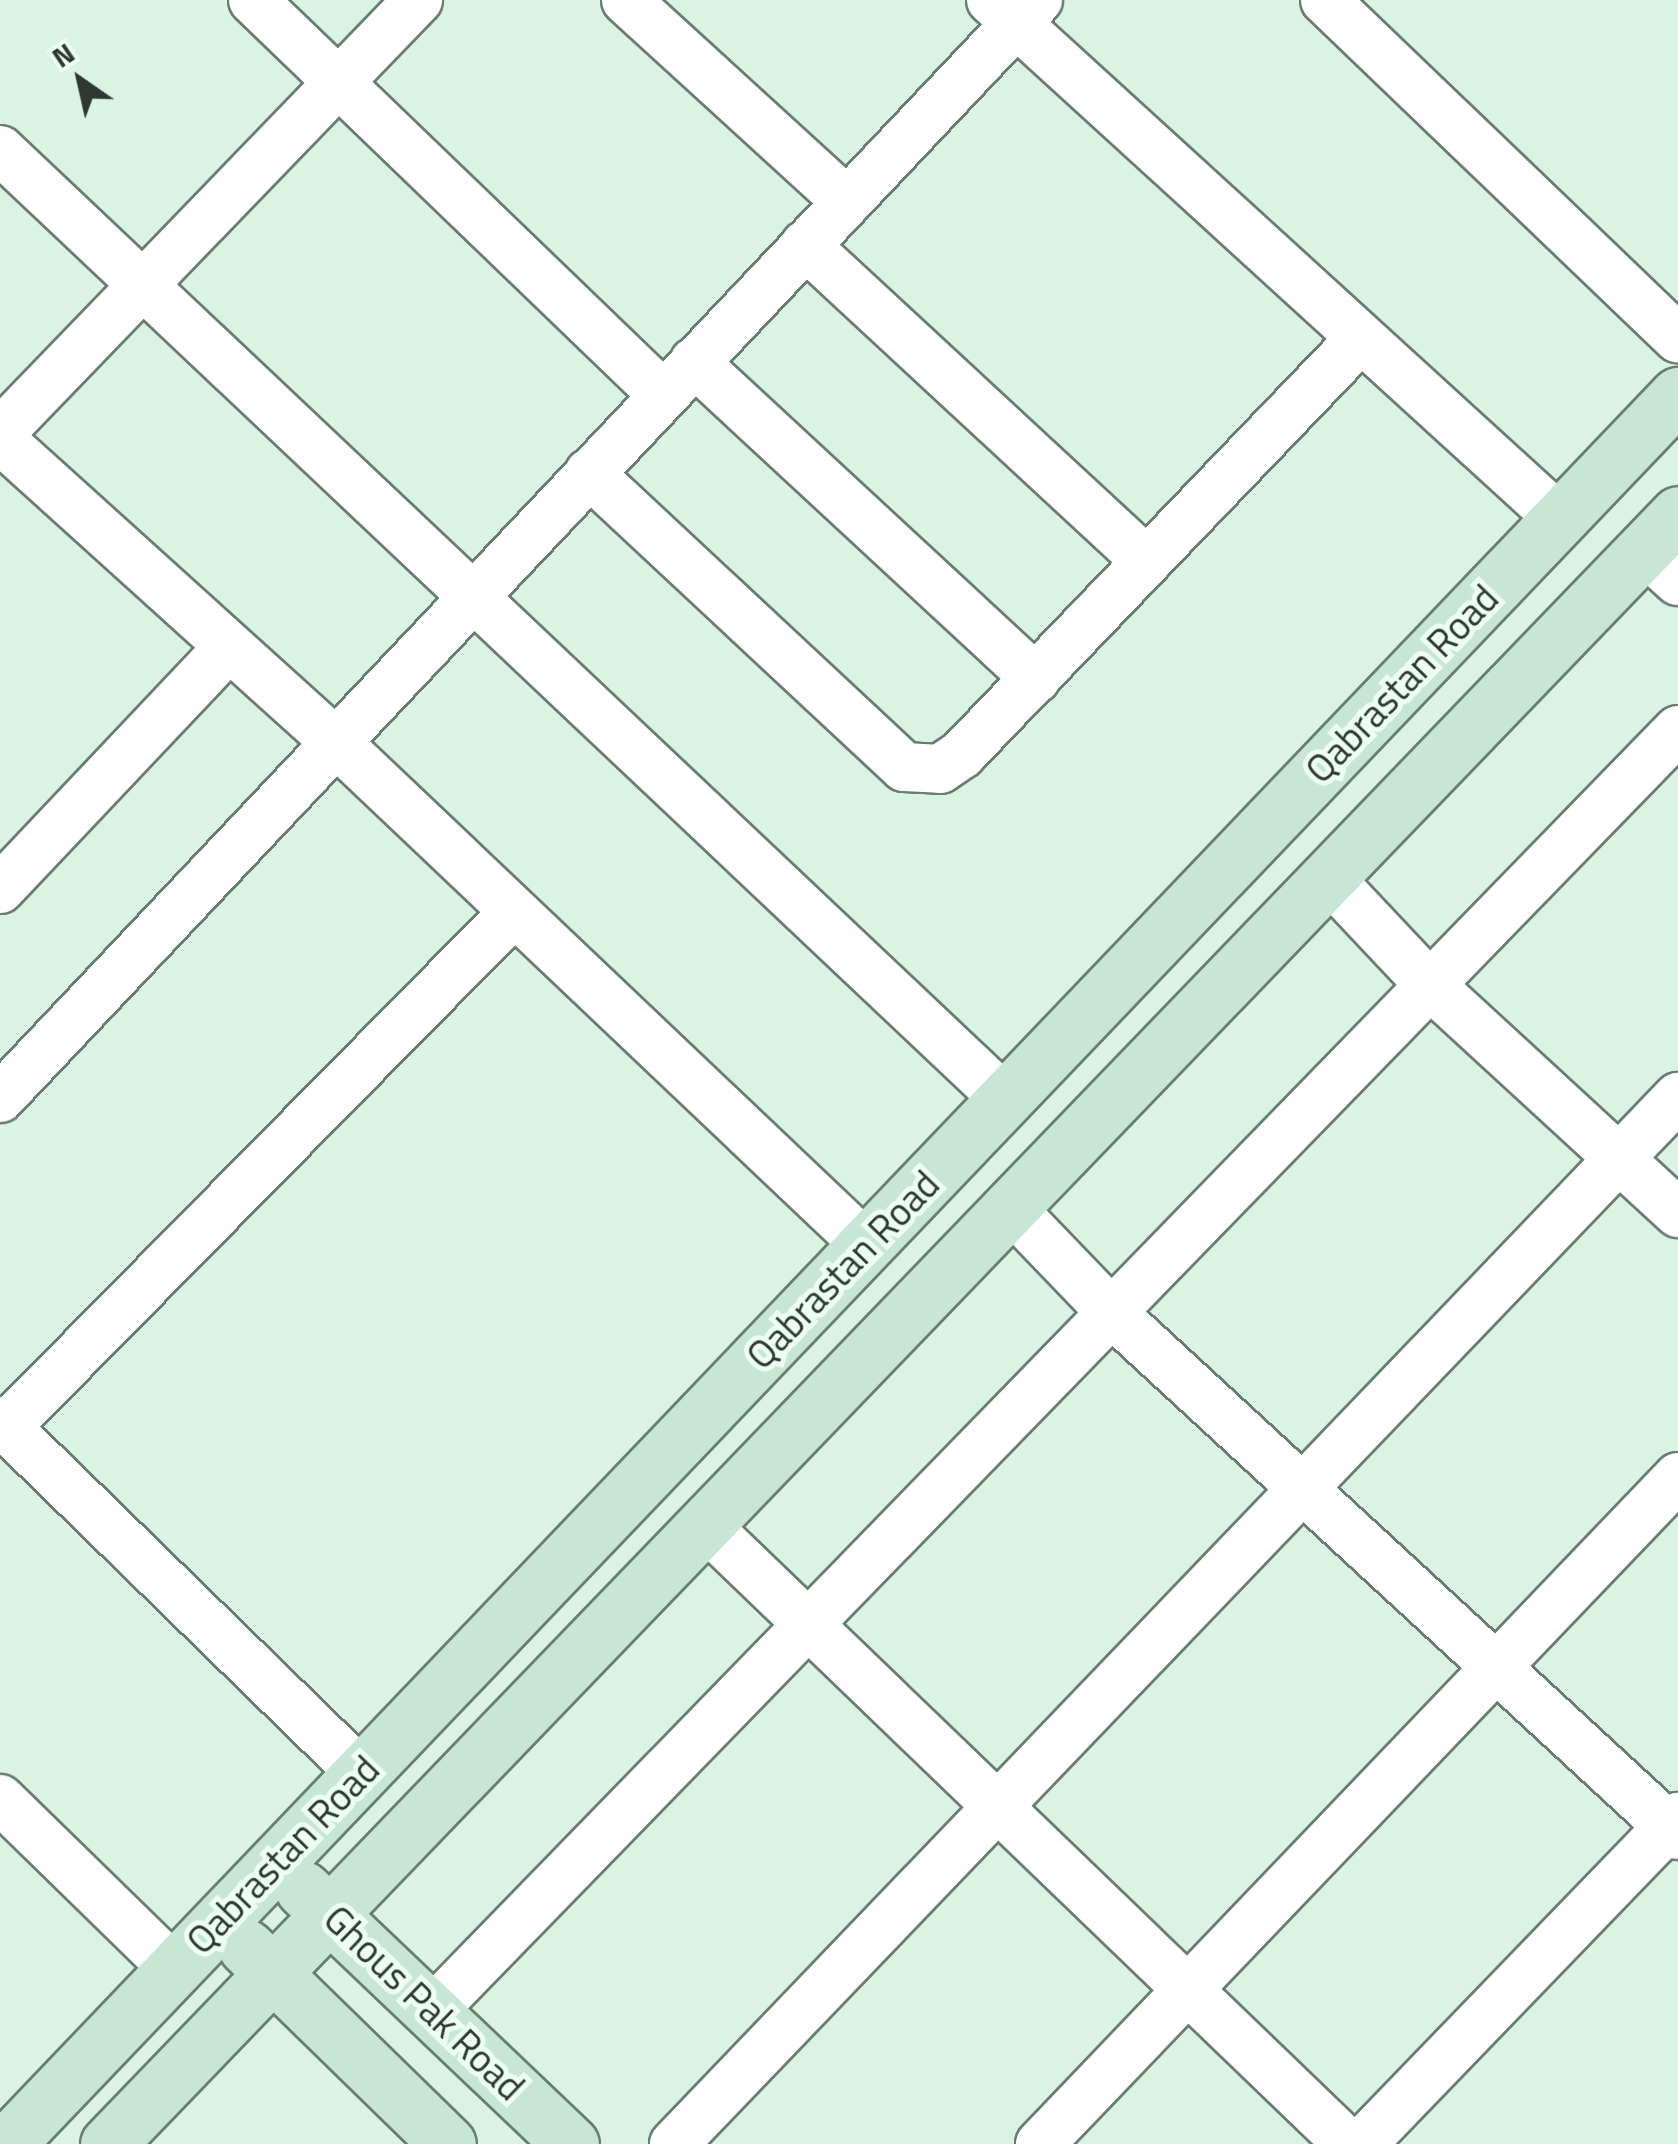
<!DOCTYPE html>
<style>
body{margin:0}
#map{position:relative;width:1678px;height:2144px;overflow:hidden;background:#dbf3e3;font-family:"Titillium Web",sans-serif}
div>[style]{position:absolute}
.roads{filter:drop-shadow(2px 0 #697d70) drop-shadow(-2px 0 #697d70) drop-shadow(0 2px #697d70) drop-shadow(0 -2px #697d70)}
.street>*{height:48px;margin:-24px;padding:0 24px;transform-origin:24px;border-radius:24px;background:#fff}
.secondary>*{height:55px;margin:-27.5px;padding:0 27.5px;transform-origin:27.5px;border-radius:27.5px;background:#c8e6d6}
span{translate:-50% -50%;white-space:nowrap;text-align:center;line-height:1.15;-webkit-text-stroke:10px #ecfff2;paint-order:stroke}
.street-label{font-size:38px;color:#2e3731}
.north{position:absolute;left:30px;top:30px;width:100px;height:100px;-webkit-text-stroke:8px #ecfff2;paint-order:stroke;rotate:326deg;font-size:28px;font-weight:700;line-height:40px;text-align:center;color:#2e3731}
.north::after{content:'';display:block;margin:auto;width:35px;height:45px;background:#2e3731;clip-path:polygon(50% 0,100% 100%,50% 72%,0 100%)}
</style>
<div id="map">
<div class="roads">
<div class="street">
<i style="left:253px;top:0;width:569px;rotate:43.93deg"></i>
<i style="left:626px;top:0;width:298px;rotate:42.4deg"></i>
<i style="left:991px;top:0;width:770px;rotate:42.37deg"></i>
<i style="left:1325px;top:0;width:489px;rotate:43.8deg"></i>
<i style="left:0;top:150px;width:1386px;rotate:43.36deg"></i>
<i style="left:805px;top:245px;width:466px;rotate:42.8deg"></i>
<i style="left:694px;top:362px;width:466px;rotate:42.8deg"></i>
<i style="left:0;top:433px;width:602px;rotate:-46.01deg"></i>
<i style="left:0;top:439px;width:455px;rotate:42.1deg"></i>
<i style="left:338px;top:744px;width:728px;rotate:43.5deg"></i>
<i style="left:589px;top:473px;width:431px;rotate:43deg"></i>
<i style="left:904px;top:767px;width:36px;rotate:3deg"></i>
<i style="left:940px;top:769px;width:27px;rotate:-34deg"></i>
<i style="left:962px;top:754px;width:576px;rotate:-46.19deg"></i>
<i style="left:1644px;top:550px;width:46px;rotate:42.4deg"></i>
<i style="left:1328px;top:877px;width:146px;rotate:46.7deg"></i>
<i style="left:1428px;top:983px;width:340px;rotate:42.6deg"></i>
<i style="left:0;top:889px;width:333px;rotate:-46.6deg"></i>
<i style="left:0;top:1098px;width:1511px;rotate:-46.61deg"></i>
<i style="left:1010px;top:1207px;width:143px;rotate:46.1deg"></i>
<i style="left:1109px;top:1310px;width:774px;rotate:42.7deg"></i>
<i style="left:0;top:1421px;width:504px;rotate:44.28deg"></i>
<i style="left:6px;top:1427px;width:723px;rotate:-45.39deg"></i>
<i style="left:704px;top:1524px;width:894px;rotate:43.91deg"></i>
<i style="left:0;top:1799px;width:243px;rotate:44.3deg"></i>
<i style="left:432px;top:2011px;width:1787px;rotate:-45.79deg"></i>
<i style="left:674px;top:2144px;width:1451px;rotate:-46.2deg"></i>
<i style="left:1040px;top:2144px;width:923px;rotate:-46.27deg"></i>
<i style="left:1362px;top:2144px;width:455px;rotate:-46deg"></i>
</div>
<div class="secondary">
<i style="left:303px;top:1889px;width:370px;rotate:43.6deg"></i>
<i style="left:246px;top:1947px;width:282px;rotate:44.3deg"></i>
<i style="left:7px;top:2144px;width:2419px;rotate:-46.31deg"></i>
<i style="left:108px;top:2144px;width:2263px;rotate:-46.07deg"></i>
</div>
</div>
<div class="street-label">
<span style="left:1402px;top:684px;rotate:-46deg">Qabrastan Road</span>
<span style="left:843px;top:1270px;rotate:-46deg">Qabrastan Road</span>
<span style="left:283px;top:1855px;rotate:-46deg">Qabrastan Road</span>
<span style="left:424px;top:2003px;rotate:44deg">Ghous Pak Road</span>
</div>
<div class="north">N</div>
</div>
